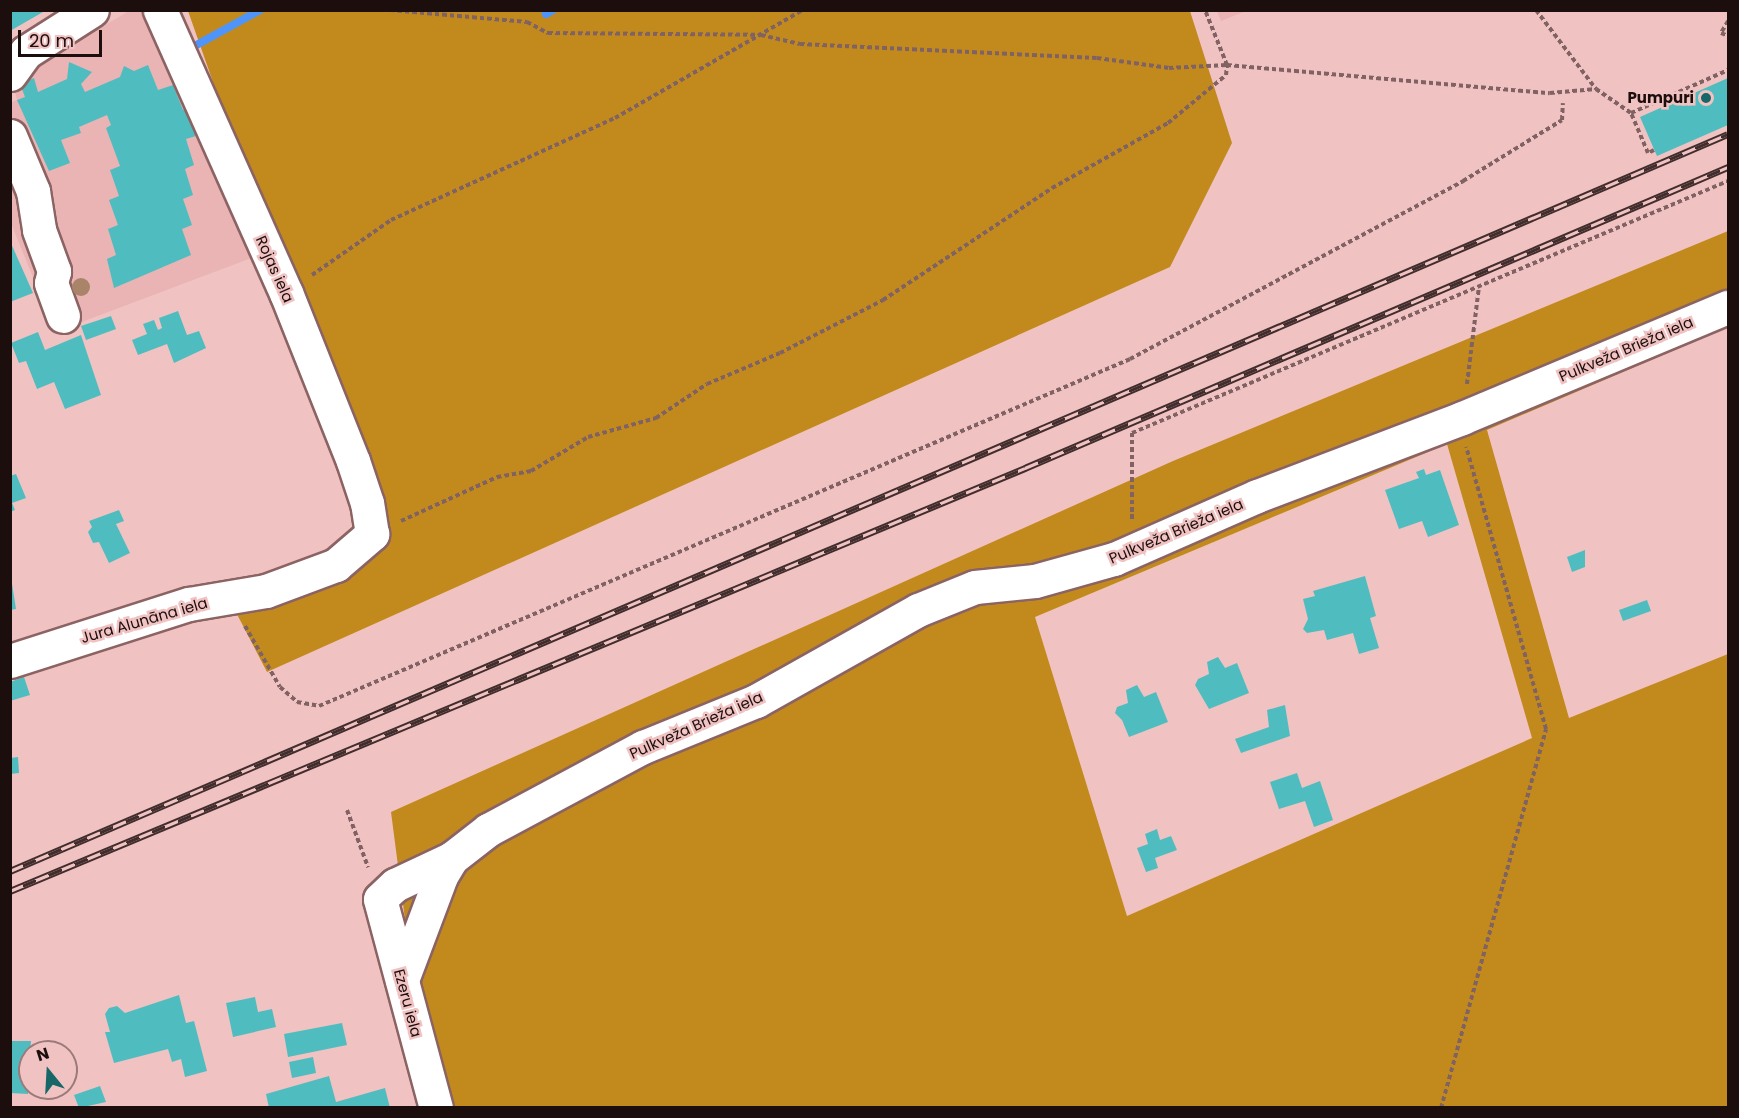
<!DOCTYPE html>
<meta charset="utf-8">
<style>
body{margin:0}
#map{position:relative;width:1739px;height:1118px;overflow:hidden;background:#f1c2c2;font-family:Poppins,sans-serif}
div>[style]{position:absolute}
.built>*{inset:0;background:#eab3b4}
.forest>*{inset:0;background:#c28a1d}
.stream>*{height:8px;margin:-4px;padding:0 4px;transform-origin:4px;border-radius:4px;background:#4f95f9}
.building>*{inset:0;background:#4fbdc0}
.path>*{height:4px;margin-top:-2px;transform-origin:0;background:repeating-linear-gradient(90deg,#806262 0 4.5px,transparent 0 7.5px)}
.roads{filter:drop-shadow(2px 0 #8c6363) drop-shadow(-2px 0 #8c6363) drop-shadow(0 2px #8c6363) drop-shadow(0 -2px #8c6363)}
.minor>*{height:33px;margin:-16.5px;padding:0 16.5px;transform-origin:16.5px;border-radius:16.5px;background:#fff}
.rail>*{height:7px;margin-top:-3.5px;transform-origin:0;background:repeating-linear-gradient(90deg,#f1c2c2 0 14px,#422d2d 0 28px);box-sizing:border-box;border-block:2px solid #422d2d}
.trees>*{width:18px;height:18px;margin:-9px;border-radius:50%;background:#aa8468}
.dots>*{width:16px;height:16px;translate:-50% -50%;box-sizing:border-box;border:3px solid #f1c2c2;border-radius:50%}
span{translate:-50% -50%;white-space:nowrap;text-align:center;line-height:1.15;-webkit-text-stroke:5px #f1c2c2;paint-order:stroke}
.poi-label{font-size:15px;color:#1d0e0e;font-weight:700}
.right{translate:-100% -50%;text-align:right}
.street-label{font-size:15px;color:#1d0e0e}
.frame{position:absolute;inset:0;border:12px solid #1d0e0e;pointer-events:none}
.north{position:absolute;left:18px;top:1040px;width:60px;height:60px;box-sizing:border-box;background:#f1c2c2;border:2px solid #9c7a7a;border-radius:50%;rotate:342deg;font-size:16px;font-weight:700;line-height:24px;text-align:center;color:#1d0e0e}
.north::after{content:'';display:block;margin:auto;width:21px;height:27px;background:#176668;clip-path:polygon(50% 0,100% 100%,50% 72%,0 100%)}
.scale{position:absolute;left:18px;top:30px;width:84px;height:27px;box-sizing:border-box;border:3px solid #1d0e0e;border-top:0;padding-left:8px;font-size:18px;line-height:21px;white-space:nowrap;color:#1d0e0e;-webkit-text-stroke:4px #f1c2c2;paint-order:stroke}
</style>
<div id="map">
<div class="built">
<i style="clip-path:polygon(129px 11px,148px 11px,254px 257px,55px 332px,11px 223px,10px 103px,17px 100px,12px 80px)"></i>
<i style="clip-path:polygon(1217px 11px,1246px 11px,1221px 21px)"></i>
</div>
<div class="forest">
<i style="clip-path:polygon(188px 11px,1190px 11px,1232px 143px,1170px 267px,267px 672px,228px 597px,372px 534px)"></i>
<i style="clip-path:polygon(evenodd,1728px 231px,1728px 327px,1487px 430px,1569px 718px,1728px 654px,1728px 1107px,444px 1107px,417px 1012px,391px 812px,1173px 461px,1728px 231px,1447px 444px,1532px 738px,1127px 916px,1035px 617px,1447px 444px)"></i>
</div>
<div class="stream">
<i style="left:545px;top:10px;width:4px;rotate:76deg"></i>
<i style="left:546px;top:14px;width:8px;rotate:-30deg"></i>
<i style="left:191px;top:48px;width:79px;rotate:-28.8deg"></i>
</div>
<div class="building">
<i style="clip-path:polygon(10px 10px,42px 10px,43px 12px,10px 31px)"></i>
<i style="clip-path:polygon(69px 62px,92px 72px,81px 84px,85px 92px,120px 77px,124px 66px,134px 71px,148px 65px,158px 90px,173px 85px,183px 110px,187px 108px,196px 136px,186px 139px,194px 165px,185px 169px,193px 195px,183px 199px,192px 225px,182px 229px,191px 255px,114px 288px,107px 259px,116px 255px,108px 229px,118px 225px,109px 200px,119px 196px,110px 170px,120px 166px,106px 128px,111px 125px,107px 115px,79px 127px,81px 133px,61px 140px,70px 163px,49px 171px,17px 100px,25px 97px,20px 84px,34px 78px,38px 92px,67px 79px)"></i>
<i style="clip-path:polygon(1728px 78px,1728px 125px,1657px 156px,1640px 117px)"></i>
<i style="clip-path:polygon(10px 241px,33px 293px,10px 302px)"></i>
<i style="clip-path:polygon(178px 311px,187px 335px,199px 331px,206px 348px,174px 363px,167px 344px,138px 355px,132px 340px,147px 334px,143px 324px,154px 320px,158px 330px,162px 328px,159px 318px)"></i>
<i style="clip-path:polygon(111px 316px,116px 329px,86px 340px,81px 326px)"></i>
<i style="clip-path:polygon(38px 332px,45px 350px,81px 335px,101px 395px,65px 409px,54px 382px,37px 389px,26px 361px,19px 363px,11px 343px)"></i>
<i style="clip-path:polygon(1424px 469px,1426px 475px,1440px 470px,1459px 525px,1428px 537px,1422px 521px,1399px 529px,1385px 490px,1419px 478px,1416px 472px)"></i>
<i style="clip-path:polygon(16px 474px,26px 498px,12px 503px,15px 510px,10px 512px,10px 476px)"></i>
<i style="clip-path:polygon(119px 510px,124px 521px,116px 524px,130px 553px,109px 563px,99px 542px,93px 543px,88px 532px,92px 527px,89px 521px)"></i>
<i style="clip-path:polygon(1585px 550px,1585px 567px,1572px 572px,1567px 557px)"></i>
<i style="clip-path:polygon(10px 571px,16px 609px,10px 610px)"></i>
<i style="clip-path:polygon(1365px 576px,1376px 616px,1370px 618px,1379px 648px,1359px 654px,1353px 633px,1327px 640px,1324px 630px,1307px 633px,1303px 629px,1308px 619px,1303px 599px,1315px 596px,1313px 591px)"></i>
<i style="clip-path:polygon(1647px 600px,1651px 611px,1623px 621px,1619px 610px)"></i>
<i style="clip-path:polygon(1218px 657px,1225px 668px,1237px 663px,1249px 693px,1209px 709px,1195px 685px,1198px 679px,1209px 674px,1207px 662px)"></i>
<i style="clip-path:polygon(24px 677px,30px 695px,10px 701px,10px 682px)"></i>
<i style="clip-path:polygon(1137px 685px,1144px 697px,1156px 692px,1168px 722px,1129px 737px,1122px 720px,1115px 713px,1117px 707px,1128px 703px,1126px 690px)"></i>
<i style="clip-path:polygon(1285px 705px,1290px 736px,1241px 753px,1235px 739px,1269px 727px,1267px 710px)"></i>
<i style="clip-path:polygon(18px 757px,19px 773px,10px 774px,10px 758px)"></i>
<i style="clip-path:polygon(1297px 773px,1302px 788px,1320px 781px,1333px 820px,1314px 827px,1305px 801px,1279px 809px,1270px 782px)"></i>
<i style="clip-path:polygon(1157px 829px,1160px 840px,1171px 836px,1177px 850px,1155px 858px,1158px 868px,1146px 872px,1137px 848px,1148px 844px,1145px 834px)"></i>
<i style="clip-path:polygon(179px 995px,186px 1023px,194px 1021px,207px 1071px,185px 1077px,181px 1059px,172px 1062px,168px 1049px,114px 1063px,105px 1032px,110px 1032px,105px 1014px,109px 1008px,117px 1006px,125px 1013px)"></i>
<i style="clip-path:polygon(255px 997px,258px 1012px,272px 1009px,276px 1027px,233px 1037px,226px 1003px)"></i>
<i style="clip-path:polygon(342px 1023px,347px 1045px,288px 1057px,284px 1034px)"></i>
<i style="clip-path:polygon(10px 1041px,31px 1041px,28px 1094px,10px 1093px)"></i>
<i style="clip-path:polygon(313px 1057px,316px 1073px,292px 1078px,289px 1062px)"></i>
<i style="clip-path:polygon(329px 1076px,336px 1102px,385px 1088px,390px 1108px,269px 1108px,266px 1094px)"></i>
<i style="clip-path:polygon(100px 1086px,106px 1102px,79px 1108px,74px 1095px)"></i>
</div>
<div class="path">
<i style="left:390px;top:10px;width:138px;rotate:5deg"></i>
<i style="left:527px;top:22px;width:24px;rotate:28deg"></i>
<i style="left:548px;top:33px;width:213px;rotate:0.5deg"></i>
<i style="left:761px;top:35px;width:40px;rotate:13deg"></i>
<i style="left:800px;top:44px;width:297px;rotate:2.7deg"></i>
<i style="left:1097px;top:58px;width:73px;rotate:7.9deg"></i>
<i style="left:1169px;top:68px;width:58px;rotate:-3deg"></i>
<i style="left:1227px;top:65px;width:324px;rotate:5deg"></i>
<i style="left:1550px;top:93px;width:46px;rotate:-5deg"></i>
<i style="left:1536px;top:10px;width:99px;rotate:52.8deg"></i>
<i style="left:1596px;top:89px;width:42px;rotate:34.4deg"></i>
<i style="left:1728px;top:21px;width:14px;rotate:120deg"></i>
<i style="left:1721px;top:33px;width:8px;rotate:23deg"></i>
<i style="left:1654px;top:150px;width:7px;rotate:153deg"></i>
<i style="left:1648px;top:153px;width:43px;rotate:-113deg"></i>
<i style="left:1631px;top:113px;width:106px;rotate:-23.9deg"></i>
<i style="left:312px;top:275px;width:96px;rotate:-34.8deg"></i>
<i style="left:391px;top:220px;width:246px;rotate:-24.5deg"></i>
<i style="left:615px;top:118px;width:217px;rotate:-29.9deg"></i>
<i style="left:1467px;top:384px;width:99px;rotate:-83deg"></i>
<i style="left:1132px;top:519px;width:86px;rotate:-90deg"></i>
<i style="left:1132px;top:433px;width:647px;rotate:-22.92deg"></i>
<i style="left:401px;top:521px;width:106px;rotate:-24.6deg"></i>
<i style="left:497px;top:477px;width:35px;rotate:-10deg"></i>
<i style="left:531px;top:471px;width:66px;rotate:-30.8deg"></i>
<i style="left:588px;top:437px;width:71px;rotate:-15.6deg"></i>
<i style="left:656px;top:418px;width:61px;rotate:-33.7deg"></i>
<i style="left:707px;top:384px;width:79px;rotate:-23deg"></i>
<i style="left:780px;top:353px;width:116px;rotate:-27.2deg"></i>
<i style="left:883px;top:300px;width:203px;rotate:-33.5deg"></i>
<i style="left:1052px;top:188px;width:133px;rotate:-29.3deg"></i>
<i style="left:1168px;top:123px;width:75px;rotate:-39.6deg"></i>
<i style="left:1226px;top:75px;width:10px;rotate:-84deg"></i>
<i style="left:1227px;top:65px;width:59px;rotate:-111.8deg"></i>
<i style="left:245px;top:626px;width:70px;rotate:60.2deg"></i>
<i style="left:280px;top:687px;width:23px;rotate:41deg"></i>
<i style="left:297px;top:702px;width:22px;rotate:10deg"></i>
<i style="left:319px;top:706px;width:882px;rotate:-23.16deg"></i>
<i style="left:1130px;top:359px;width:378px;rotate:-28.1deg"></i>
<i style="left:1463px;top:181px;width:116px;rotate:-31.6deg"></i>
<i style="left:1562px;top:120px;width:17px;rotate:-87deg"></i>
<i style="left:347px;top:810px;width:61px;rotate:69.8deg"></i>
<i style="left:1441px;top:1108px;width:393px;rotate:-74.5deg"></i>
<i style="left:1546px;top:729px;width:293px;rotate:-105.8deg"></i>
</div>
<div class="roads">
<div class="minor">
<i style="left:10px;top:74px;width:27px;rotate:-54deg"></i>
<i style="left:26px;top:52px;width:78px;rotate:-32.5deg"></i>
<i style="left:10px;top:136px;width:60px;rotate:67.3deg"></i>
<i style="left:33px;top:191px;width:39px;rotate:81deg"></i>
<i style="left:39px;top:230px;width:44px;rotate:69.9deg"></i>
<i style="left:54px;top:271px;width:12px;rotate:104deg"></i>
<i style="left:51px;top:283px;width:35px;rotate:70deg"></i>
<i style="left:10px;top:661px;width:188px;rotate:-17.7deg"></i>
<i style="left:189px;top:604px;width:78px;rotate:-9.6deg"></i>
<i style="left:266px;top:591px;width:75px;rotate:-20.4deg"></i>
<i style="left:336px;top:565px;width:48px;rotate:-40.7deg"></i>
<i style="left:372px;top:534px;width:31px;rotate:-99deg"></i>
<i style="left:367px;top:503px;width:44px;rotate:-108.4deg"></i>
<i style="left:353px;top:461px;width:181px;rotate:-111.7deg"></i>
<i style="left:286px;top:293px;width:310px;rotate:-114deg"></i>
<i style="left:402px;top:980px;width:111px;rotate:-69.4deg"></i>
<i style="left:441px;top:876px;width:21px;rotate:-59deg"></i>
<i style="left:436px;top:1108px;width:216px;rotate:-105deg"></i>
<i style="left:380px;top:899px;width:21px;rotate:-43deg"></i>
<i style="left:395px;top:885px;width:63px;rotate:-25.3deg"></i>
<i style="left:452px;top:858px;width:46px;rotate:-37.9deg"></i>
<i style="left:488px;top:830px;width:176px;rotate:-28.2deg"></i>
<i style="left:643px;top:747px;width:122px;rotate:-22.2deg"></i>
<i style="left:756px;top:701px;width:186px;rotate:-29.3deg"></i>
<i style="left:918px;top:610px;width:61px;rotate:-22deg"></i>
<i style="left:975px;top:587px;width:60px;rotate:-5.7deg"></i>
<i style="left:1035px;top:581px;width:82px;rotate:-15.6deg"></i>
<i style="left:1114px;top:559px;width:156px;rotate:-23.8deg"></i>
<i style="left:1257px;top:496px;width:219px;rotate:-20.8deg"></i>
<i style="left:1462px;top:418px;width:288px;rotate:-22.7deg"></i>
</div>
</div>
<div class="rail">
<i style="left:10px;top:871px;width:1869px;rotate:-23.22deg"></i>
<i style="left:10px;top:891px;width:1100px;rotate:-22.62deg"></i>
<i style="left:1025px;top:468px;width:765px;rotate:-23.18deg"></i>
</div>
<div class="trees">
<i style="left:81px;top:287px"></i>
</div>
<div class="dots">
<i style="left:1706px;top:98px;background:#176668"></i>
</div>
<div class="poi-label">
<span class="right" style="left:1694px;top:98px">Pumpuri</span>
</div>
<div class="street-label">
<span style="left:275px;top:269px;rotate:66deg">Rojas iela</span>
<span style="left:1626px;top:349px;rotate:-23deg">Pulkveža Brieža iela</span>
<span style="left:1176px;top:531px;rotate:-23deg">Pulkveža Brieža iela</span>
<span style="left:144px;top:620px;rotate:-16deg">Jura Alunāna iela</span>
<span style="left:696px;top:725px;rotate:-24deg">Pulkveža Brieža iela</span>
<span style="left:408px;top:1003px;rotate:75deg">Ezeru iela</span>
</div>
<div class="frame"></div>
<div class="north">N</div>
<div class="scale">20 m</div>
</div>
